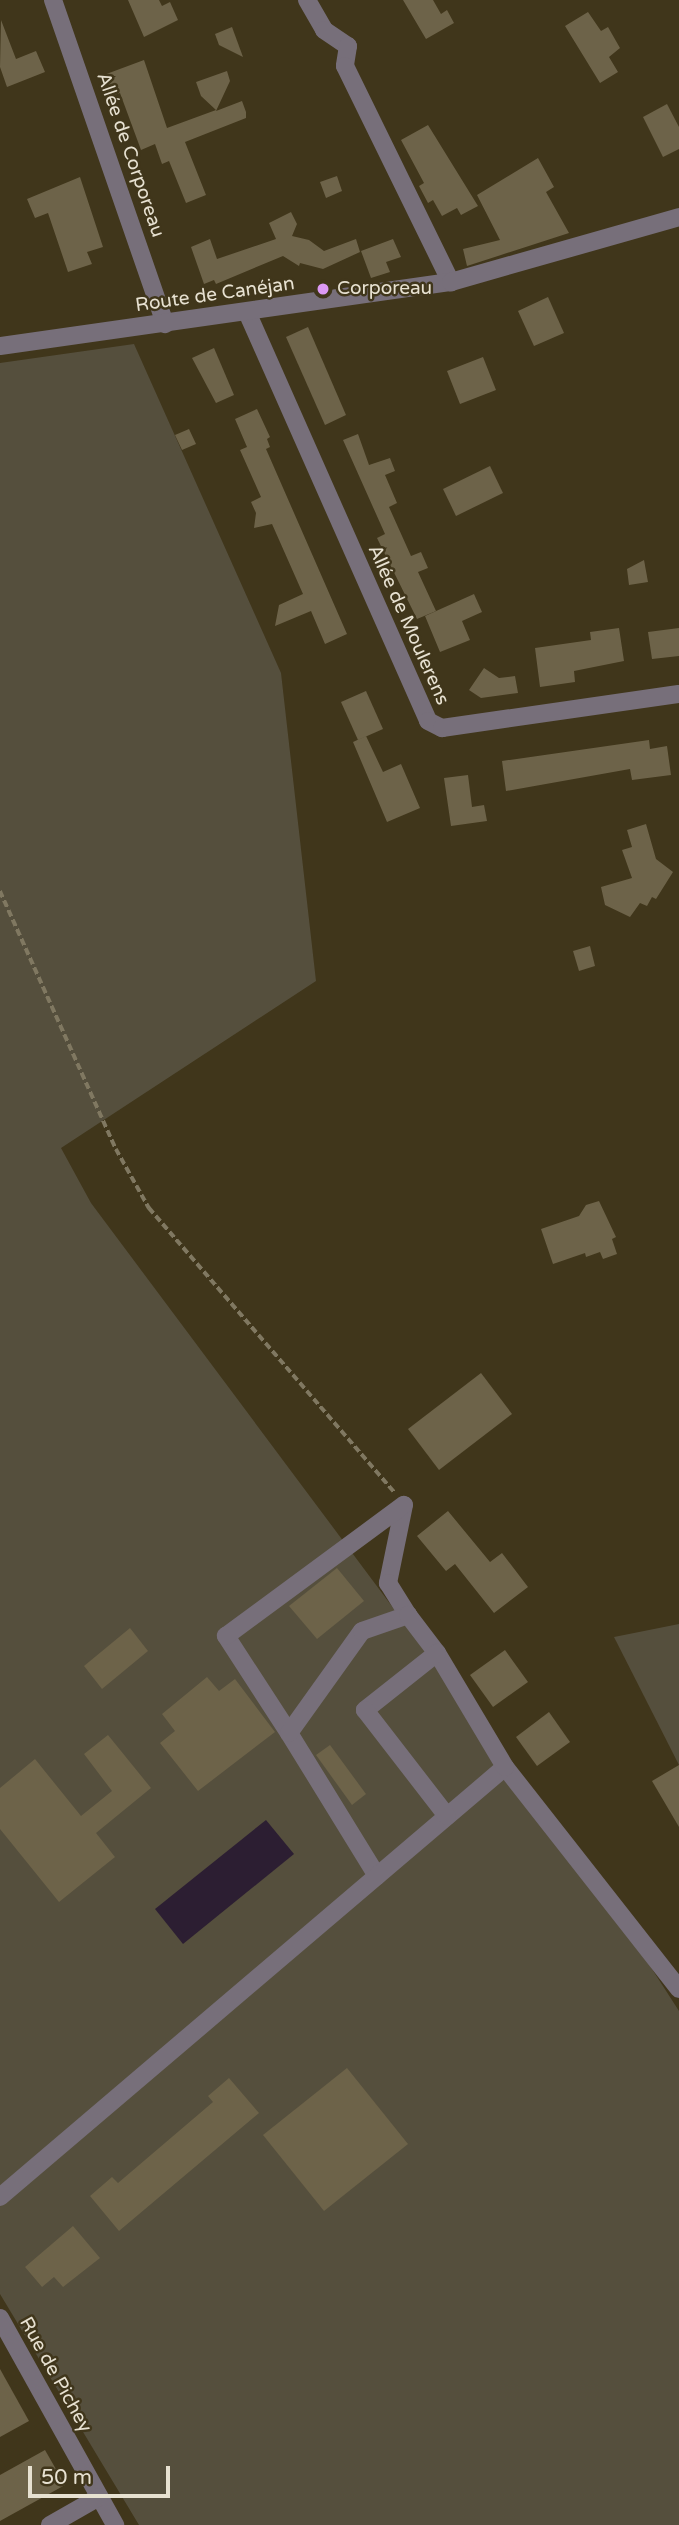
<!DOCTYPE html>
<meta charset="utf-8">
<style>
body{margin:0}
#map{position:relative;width:679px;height:2525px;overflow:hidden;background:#40361b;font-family:"Varela Round",sans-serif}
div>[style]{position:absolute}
.green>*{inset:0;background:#554f3d}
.water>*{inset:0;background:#2c1e32}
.building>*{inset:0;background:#6d6349}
.path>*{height:3.5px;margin-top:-1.75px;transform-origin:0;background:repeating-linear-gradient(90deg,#807861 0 7px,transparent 0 10.5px)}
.minor>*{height:18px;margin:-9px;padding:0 9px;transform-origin:9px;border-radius:9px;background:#776f7a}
.dots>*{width:19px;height:19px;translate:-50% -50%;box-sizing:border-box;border:4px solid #40361b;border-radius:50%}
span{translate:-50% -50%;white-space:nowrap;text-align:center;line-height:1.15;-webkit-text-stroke:5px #40361b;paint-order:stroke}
.street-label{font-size:19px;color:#e7e1d1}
.poi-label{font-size:19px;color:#e7e1d1}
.left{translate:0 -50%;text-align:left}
.scale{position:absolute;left:28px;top:2466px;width:142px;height:32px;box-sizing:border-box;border:4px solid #e7e1d1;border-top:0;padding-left:9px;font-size:21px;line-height:24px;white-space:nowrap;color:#e7e1d1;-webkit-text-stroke:5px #40361b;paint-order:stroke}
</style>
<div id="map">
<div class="green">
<i style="clip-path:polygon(134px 344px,281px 673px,316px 981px,61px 1148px,91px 1203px,585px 1865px,679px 2011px,679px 2525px,139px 2525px,0 2294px,0 363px)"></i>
<i style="clip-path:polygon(679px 1624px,679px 1765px,614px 1637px)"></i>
</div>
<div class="water">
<i style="clip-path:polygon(266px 1820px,294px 1854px,183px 1944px,155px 1909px)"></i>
</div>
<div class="building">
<i style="clip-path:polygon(128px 0,159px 0,162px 6px,170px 2px,178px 20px,144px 37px)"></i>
<i style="clip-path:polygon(403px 0,433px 0,441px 14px,447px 10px,454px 23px,426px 39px)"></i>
<i style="clip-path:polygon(588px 12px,601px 31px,608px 27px,620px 48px,609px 57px,618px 72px,600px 83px,565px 26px)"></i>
<i style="clip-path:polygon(1px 20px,16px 59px,36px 51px,45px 72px,7px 87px,0 67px)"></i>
<i style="clip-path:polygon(232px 27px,243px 57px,219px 45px,215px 34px)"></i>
<i style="clip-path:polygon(144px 60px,167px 128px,216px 110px,201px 96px,196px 82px,227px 71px,230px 81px,216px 111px,242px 101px,246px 112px,246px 118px,185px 142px,206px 195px,186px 203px,169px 161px,162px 164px,155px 144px,141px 150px,120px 93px,109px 97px,101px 76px)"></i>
<i style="clip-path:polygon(667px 104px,679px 127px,679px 149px,663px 157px,643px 117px)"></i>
<i style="clip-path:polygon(428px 125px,478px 206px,461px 215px,457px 208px,442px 216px,433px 200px,428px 203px,419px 186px,424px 183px,401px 140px)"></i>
<i style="clip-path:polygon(538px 158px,554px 187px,546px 192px,569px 233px,467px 266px,463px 249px,500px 240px,477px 195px)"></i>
<i style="clip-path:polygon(337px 176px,342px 191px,326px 198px,320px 182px)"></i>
<i style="clip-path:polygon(80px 177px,103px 247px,87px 252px,92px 264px,68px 272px,48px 213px,35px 218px,27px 199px)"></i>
<i style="clip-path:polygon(291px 212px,297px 224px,292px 236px,309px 240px,324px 251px,356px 239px,360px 252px,323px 269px,300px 263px,299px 266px,283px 256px,216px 284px,214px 280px,204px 284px,191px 247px,210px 239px,217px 259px,276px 239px,269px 223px)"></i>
<i style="clip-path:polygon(393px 239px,401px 257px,386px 262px,390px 272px,371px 278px,361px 251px)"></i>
<i style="clip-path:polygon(548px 297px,564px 333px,534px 346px,518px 311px)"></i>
<i style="clip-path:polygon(308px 327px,346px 415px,325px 425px,286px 337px)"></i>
<i style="clip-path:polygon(214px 348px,234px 395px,216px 403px,192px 358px)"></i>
<i style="clip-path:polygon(483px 357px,496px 390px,460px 404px,447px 371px)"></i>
<i style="clip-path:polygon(257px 409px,270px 437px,267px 439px,270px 447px,266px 449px,347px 634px,325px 644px,311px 611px,275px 626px,279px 605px,303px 594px,272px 524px,254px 528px,256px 513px,251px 502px,261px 497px,240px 450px,247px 447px,235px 419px)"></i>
<i style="clip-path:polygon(189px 429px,196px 444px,182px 450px,175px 435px)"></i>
<i style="clip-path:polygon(358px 434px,369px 465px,390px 458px,395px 471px,385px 475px,397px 503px,389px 507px,411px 556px,421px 552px,428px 568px,418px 572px,436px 611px,417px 619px,377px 538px,385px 534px,343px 440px)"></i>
<i style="clip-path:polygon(490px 466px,503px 493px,456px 516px,443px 489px)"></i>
<i style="clip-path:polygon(644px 560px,648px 582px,629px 585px,627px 569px)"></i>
<i style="clip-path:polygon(474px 594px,482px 612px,462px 621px,470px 640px,440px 652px,425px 616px)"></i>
<i style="clip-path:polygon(619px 628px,624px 661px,574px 671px,575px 682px,540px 687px,535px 648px,591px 640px,590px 632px)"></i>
<i style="clip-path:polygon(679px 628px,679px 656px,652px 659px,648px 632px)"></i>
<i style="clip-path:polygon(484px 668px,499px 678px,515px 676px,518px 693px,481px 698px,469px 690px)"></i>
<i style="clip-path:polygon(366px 691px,383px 729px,358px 740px,341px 702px)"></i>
<i style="clip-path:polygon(366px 736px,383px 772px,401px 764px,420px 808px,387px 822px,353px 742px)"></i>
<i style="clip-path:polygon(649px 740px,650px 749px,667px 746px,671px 775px,632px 780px,630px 769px,506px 791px,502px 761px)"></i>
<i style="clip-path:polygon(468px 775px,472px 807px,484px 805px,487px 821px,451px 826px,444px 778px)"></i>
<i style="clip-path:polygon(646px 824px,656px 859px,673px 872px,656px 899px,652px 897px,647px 906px,640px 903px,630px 917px,605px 905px,601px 887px,632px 878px,622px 850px,632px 847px,627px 830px)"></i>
<i style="clip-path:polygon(590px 946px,595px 966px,579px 971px,573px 951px)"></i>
<i style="clip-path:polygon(599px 1201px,616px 1237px,612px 1239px,617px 1254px,603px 1259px,600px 1252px,586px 1257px,585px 1253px,553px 1264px,541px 1229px,579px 1216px,586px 1205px)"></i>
<i style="clip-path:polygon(481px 1373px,512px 1414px,439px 1470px,408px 1429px)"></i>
<i style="clip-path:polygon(448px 1511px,490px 1562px,502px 1553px,528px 1587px,494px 1613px,455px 1564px,446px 1571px,417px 1536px)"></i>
<i style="clip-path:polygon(337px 1568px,364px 1601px,317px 1639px,289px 1606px)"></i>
<i style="clip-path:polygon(130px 1628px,148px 1651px,102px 1689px,84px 1666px)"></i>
<i style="clip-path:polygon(505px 1650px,528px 1682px,493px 1707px,470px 1675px)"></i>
<i style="clip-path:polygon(207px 1677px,219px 1691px,235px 1679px,275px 1732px,198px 1791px,160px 1743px,175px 1731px,162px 1714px)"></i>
<i style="clip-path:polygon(549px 1712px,570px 1742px,537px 1766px,516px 1737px)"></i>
<i style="clip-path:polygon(108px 1735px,151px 1788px,96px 1833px,115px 1857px,59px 1902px,0 1829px,0 1788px,35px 1759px,81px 1816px,112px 1791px,84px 1754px)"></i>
<i style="clip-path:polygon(330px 1745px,366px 1794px,352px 1805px,316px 1755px)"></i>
<i style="clip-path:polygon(679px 1765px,679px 1827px,652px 1781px)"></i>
<i style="clip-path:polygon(347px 2068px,408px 2144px,324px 2211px,263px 2135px)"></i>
<i style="clip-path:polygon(229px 2078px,259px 2113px,119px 2231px,90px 2196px,112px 2177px,118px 2183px,213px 2102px,208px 2096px)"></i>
<i style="clip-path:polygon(73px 2226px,100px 2258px,63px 2287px,54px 2277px,42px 2287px,25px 2267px)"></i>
<i style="clip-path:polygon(0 2369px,29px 2421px,0 2437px)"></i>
<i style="clip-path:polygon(45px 2450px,65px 2485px,0 2521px,0 2475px)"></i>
</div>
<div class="path">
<i style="left:0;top:891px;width:283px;rotate:65.8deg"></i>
<i style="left:116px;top:1149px;width:68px;rotate:60.8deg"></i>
<i style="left:149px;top:1208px;width:375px;rotate:49.2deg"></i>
</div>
<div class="minor">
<i style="left:53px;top:0;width:343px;rotate:70.9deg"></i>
<i style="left:307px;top:0;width:34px;rotate:60deg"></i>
<i style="left:324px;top:30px;width:29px;rotate:34deg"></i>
<i style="left:348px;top:46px;width:20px;rotate:99deg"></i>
<i style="left:345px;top:66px;width:241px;rotate:63.9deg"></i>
<i style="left:247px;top:312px;width:447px;rotate:66.1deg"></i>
<i style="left:428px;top:721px;width:16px;rotate:27deg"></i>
<i style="left:442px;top:728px;width:239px;rotate:-8.2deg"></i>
<i style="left:0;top:346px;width:456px;rotate:-8.1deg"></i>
<i style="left:451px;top:282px;width:237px;rotate:-15.9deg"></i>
<i style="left:404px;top:1505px;width:80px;rotate:101.6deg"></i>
<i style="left:388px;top:1583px;width:38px;rotate:58deg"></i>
<i style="left:289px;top:1733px;width:116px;rotate:-123deg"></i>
<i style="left:226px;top:1636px;width:221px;rotate:-36.4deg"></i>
<i style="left:505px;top:1767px;width:282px;rotate:51.9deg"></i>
<i style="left:377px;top:1876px;width:168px;rotate:-121.6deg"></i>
<i style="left:289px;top:1733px;width:125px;rotate:-54.4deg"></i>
<i style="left:362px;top:1631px;width:49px;rotate:-19.2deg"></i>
<i style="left:408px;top:1615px;width:48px;rotate:52.7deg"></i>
<i style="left:0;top:2197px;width:663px;rotate:-40.41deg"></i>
<i style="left:505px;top:1767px;width:133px;rotate:-120.8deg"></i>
<i style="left:437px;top:1653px;width:92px;rotate:141.6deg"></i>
<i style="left:365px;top:1710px;width:134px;rotate:52.3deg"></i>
<i style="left:0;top:2318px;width:237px;rotate:60.9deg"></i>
<i style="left:50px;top:2525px;width:56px;rotate:-29.7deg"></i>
</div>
<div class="dots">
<i style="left:323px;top:289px;background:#dc99f4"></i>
</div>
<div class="street-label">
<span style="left:130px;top:155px;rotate:71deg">Allée de Corporeau</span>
<span style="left:215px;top:295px;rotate:-8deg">Route de Canéjan</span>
<span style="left:408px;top:625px;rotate:66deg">Allée de Moulerens</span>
<span style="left:55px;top:2375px;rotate:61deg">Rue de Pichey</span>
</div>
<div class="poi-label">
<span class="left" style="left:337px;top:289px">Corporeau</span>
</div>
<div class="scale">50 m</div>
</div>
